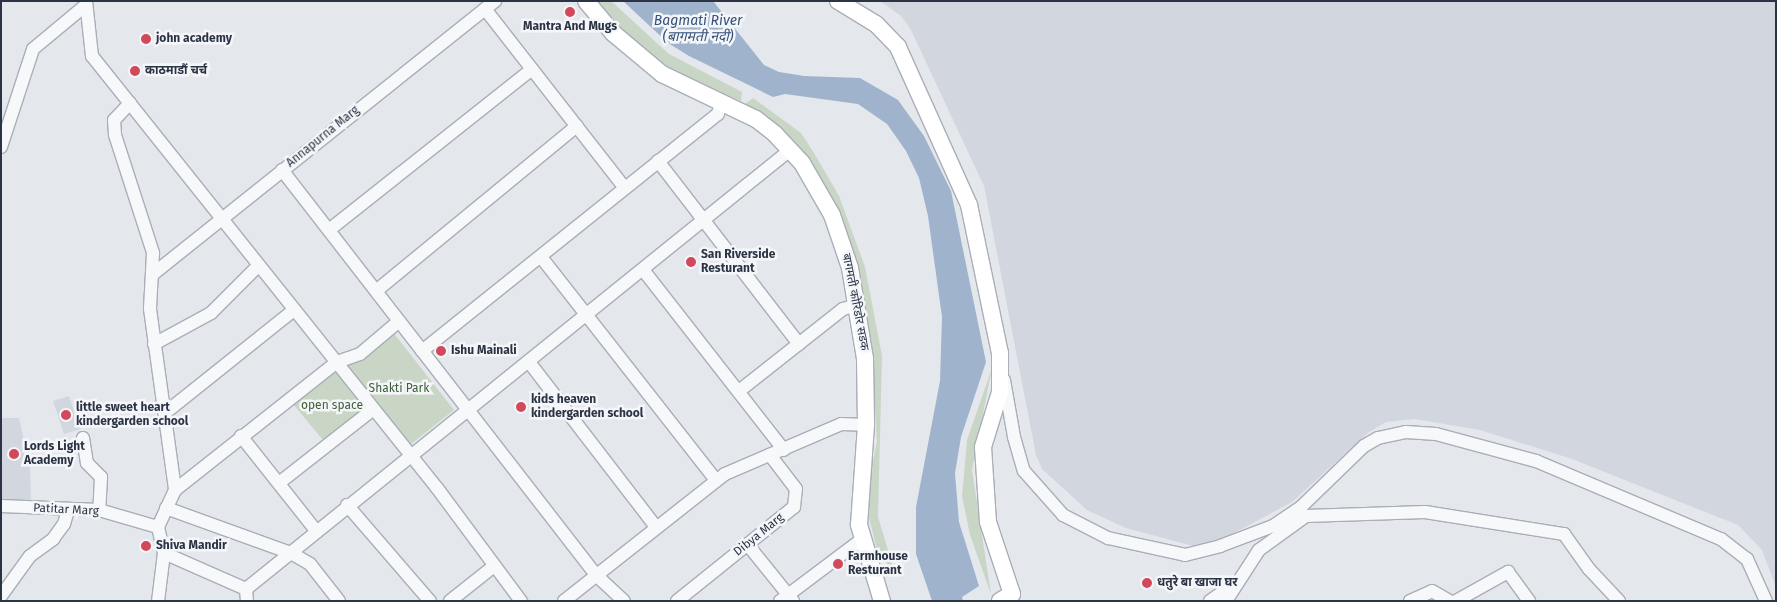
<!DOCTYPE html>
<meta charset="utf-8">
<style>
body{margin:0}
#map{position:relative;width:1777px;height:602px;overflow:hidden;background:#e4e7ec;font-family:"Fira Sans","Noto Sans Devanagari",sans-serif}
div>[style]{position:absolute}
.built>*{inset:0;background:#d2d6de}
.green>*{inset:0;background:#c9d6c5}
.water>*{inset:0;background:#9fb4cc}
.roads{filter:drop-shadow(1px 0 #a9aeb7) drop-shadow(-1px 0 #a9aeb7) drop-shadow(0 1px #a9aeb7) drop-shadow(0 -1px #a9aeb7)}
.minor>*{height:12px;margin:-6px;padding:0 6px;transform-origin:6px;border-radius:6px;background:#f7f8fa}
.major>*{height:16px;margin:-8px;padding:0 8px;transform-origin:8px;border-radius:8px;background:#fff}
.dots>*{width:14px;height:14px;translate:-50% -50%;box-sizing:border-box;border:2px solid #f4f6f9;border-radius:50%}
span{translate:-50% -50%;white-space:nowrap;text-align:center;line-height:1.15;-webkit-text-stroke:5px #f4f6f9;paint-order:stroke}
.poi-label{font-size:12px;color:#2b3445;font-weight:700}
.left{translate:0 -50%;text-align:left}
.street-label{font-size:12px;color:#2b3445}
.park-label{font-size:12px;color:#3f6138}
.water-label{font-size:14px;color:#34527a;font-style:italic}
.frame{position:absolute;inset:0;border:2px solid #2b3445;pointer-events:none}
</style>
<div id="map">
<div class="built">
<i style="clip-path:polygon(880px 1px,1776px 1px,1776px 587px,1762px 550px,1738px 525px,1572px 459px,1480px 430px,1415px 419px,1386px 422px,1369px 432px,1292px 502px,1217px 542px,1197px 547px,1126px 528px,1087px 510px,1042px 469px,1036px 455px,984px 186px,910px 28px,901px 16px)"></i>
<i style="clip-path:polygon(69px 396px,80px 429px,64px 434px,53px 401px)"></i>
<i style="clip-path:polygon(1px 418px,19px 418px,30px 468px,31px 506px,1px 502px)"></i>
</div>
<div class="green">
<i style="clip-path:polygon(597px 1px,611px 1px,669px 54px,742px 92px,741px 101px,671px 69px,628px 35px)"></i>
<i style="clip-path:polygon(753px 98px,801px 133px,814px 153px,839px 196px,865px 267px,882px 356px,878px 517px,895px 573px,892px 575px,876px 546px,869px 517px,870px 475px,877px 442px,872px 361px,832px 199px,815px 169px,796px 147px,774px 125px,745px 104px)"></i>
<i style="clip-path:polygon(392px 331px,454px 410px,406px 448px,344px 369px)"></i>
<i style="clip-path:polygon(336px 364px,372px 410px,328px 446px,293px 404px)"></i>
<i style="clip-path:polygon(992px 368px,972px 470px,991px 594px,970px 535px,962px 496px,967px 440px)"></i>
</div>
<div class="water">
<i style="clip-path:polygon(623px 1px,713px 1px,764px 65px,779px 72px,804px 76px,860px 78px,898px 100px,924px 136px,951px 191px,986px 362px,961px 437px,955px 473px,959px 522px,979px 586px,962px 597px,963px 601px,932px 601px,916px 554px,916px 507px,940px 381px,942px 317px,928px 216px,919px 178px,906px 151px,887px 124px,858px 104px,785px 94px,773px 97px,689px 56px,668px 43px)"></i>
</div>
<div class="roads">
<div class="minor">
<i style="left:86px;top:1px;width:55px;rotate:83.8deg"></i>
<i style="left:92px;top:56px;width:553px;rotate:51.39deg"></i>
<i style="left:437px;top:488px;width:141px;rotate:53.4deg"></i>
<i style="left:485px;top:9px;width:227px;rotate:52deg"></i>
<i style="left:130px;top:103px;width:23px;rotate:133deg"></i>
<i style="left:114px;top:120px;width:15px;rotate:86deg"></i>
<i style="left:115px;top:135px;width:124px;rotate:72.1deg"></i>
<i style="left:153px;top:253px;width:56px;rotate:93.1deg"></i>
<i style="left:150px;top:309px;width:183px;rotate:82.1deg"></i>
<i style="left:175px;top:490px;width:41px;rotate:114.7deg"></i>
<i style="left:158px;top:527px;width:27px;rotate:77deg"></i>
<i style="left:164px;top:553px;width:48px;rotate:97.1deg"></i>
<i style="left:1px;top:147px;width:103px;rotate:-71.9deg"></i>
<i style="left:33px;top:49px;width:69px;rotate:-39.7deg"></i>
<i style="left:658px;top:161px;width:231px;rotate:52.4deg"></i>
<i style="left:282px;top:170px;width:512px;rotate:52.21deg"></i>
<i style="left:596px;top:575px;width:38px;rotate:43deg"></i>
<i style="left:329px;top:230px;width:259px;rotate:-38.4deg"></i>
<i style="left:541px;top:257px;width:283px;rotate:51.9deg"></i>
<i style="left:644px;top:271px;width:227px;rotate:52deg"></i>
<i style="left:153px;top:274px;width:438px;rotate:-38.6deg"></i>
<i style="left:376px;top:291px;width:260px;rotate:-39.4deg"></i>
<i style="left:154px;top:344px;width:65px;rotate:-28.5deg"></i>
<i style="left:211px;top:313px;width:65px;rotate:-45deg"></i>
<i style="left:422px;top:351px;width:379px;rotate:-38.7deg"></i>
<i style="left:718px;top:114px;width:11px;rotate:-75deg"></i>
<i style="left:529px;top:362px;width:208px;rotate:52.4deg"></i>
<i style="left:1004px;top:380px;width:58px;rotate:80deg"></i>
<i style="left:1014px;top:437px;width:35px;rotate:74deg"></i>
<i style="left:1024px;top:471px;width:59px;rotate:48.4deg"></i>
<i style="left:1063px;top:515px;width:51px;rotate:27.1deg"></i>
<i style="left:1108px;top:538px;width:79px;rotate:12.4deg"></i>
<i style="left:1185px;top:555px;width:36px;rotate:-14deg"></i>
<i style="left:1220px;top:546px;width:57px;rotate:-20.7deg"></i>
<i style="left:1273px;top:526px;width:34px;rotate:-34deg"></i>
<i style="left:1301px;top:507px;width:88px;rotate:-44.1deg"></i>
<i style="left:1364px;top:446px;width:16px;rotate:-30deg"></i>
<i style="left:1378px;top:438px;width:29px;rotate:-12deg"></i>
<i style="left:1406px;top:432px;width:30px;rotate:4deg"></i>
<i style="left:1436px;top:434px;width:104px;rotate:15.1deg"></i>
<i style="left:1536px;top:461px;width:201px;rotate:22.9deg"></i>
<i style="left:1721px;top:539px;width:33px;rotate:38deg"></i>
<i style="left:1747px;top:559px;width:46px;rotate:65.7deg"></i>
<i style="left:739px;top:391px;width:132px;rotate:-38.3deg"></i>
<i style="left:843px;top:309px;width:15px;rotate:-16deg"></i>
<i style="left:165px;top:413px;width:164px;rotate:-38.6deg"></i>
<i style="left:241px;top:436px;width:122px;rotate:51.6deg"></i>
<i style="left:83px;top:438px;width:25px;rotate:81deg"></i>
<i style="left:87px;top:463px;width:20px;rotate:45deg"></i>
<i style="left:101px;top:477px;width:33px;rotate:93deg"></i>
<i style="left:279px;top:483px;width:118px;rotate:-38.1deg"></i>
<i style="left:175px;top:490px;width:206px;rotate:-38.3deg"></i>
<i style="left:337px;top:362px;width:24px;rotate:-19deg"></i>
<i style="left:360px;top:354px;width:51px;rotate:-40.2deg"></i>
<i style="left:347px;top:505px;width:127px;rotate:49.2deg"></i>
<i style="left:1px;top:506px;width:98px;rotate:2.3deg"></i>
<i style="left:99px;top:510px;width:61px;rotate:16.1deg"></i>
<i style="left:166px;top:508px;width:133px;rotate:19.8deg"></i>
<i style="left:291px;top:553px;width:22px;rotate:30deg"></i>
<i style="left:310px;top:564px;width:47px;rotate:51.9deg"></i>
<i style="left:748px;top:545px;width:72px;rotate:51.2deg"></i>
<i style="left:164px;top:553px;width:90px;rotate:23.7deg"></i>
<i style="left:1px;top:596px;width:49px;rotate:-54.1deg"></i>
<i style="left:30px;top:556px;width:29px;rotate:-36deg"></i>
<i style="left:53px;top:539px;width:19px;rotate:-54deg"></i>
<i style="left:64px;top:524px;width:15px;rotate:-74deg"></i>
<i style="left:247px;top:601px;width:12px;rotate:-95deg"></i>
<i style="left:246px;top:589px;width:699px;rotate:-38.9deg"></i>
<i style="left:450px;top:601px;width:56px;rotate:-38.5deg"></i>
<i style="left:564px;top:601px;width:205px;rotate:-38.3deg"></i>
<i style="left:725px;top:474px;width:126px;rotate:-23.3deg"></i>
<i style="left:841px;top:424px;width:25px;rotate:2deg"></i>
<i style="left:677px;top:601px;width:150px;rotate:-38.8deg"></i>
<i style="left:794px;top:507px;width:18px;rotate:-84deg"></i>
<i style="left:796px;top:489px;width:43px;rotate:-127.4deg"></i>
<i style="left:780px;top:601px;width:101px;rotate:-37deg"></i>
<i style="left:1210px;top:601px;width:29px;rotate:-35deg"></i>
<i style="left:1226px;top:601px;width:61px;rotate:-57.1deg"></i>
<i style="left:1259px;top:550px;width:58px;rotate:-35.9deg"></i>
<i style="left:1306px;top:516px;width:119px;rotate:-1.9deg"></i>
<i style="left:1425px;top:512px;width:141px;rotate:9deg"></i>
<i style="left:1564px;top:534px;width:43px;rotate:54.5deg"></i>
<i style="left:1589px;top:569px;width:44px;rotate:46.8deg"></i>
<i style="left:1410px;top:601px;width:24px;rotate:-24deg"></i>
<i style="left:1432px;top:591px;width:20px;rotate:30deg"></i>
<i style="left:1456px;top:601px;width:60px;rotate:-29.1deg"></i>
<i style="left:1508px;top:572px;width:36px;rotate:54deg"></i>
</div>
<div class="major">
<i style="left:586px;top:1px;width:42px;rotate:49.8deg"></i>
<i style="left:613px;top:33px;width:64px;rotate:39.9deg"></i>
<i style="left:662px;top:74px;width:104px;rotate:25.6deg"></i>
<i style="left:756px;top:119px;width:24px;rotate:38deg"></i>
<i style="left:775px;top:134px;width:40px;rotate:47deg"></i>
<i style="left:802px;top:163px;width:60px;rotate:60deg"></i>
<i style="left:832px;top:215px;width:56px;rotate:71.2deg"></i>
<i style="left:850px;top:268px;width:92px;rotate:80.6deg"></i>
<i style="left:865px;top:359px;width:66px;rotate:89.1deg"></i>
<i style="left:866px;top:425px;width:100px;rotate:94deg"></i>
<i style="left:859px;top:525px;width:79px;rotate:73.2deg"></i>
<i style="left:838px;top:1px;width:44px;rotate:31.2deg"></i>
<i style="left:876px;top:24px;width:32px;rotate:46deg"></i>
<i style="left:898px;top:47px;width:173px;rotate:65.8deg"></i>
<i style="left:969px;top:205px;width:151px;rotate:78.2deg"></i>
<i style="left:1000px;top:353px;width:39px;rotate:90deg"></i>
<i style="left:1000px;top:392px;width:58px;rotate:107.2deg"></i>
<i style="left:983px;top:447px;width:75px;rotate:86.2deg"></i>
<i style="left:988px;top:522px;width:76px;rotate:71.6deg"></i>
<i style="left:1012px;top:594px;width:14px;rotate:150deg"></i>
</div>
</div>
<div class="dots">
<i style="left:570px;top:12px;background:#d1495b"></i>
<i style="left:146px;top:39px;background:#d1495b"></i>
<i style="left:135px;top:71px;background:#d1495b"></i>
<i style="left:691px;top:262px;background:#d1495b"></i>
<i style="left:441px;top:351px;background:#d1495b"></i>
<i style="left:521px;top:407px;background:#d1495b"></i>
<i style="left:66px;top:415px;background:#d1495b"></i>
<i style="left:14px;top:454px;background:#d1495b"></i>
<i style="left:146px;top:546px;background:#d1495b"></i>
<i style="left:838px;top:564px;background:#d1495b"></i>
<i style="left:1147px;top:583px;background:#d1495b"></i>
</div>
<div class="poi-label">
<span style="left:570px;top:27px">Mantra And Mugs</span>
<span class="left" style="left:156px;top:39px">john academy</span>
<span class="left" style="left:145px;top:71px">काठमाडौं चर्च</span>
<span class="left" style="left:701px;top:262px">San Riverside<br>Resturant</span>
<span class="left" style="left:451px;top:351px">Ishu Mainali</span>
<span class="left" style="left:531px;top:407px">kids heaven<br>kindergarden school</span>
<span class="left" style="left:76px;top:415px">little sweet heart<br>kindergarden school</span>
<span class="left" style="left:24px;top:454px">Lords Light<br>Academy</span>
<span class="left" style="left:156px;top:546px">Shiva Mandir</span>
<span class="left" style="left:848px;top:564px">Farmhouse<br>Resturant</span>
<span class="left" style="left:1157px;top:583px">धतुरे बा खाजा घर</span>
</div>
<div class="street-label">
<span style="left:323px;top:137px;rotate:-39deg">Annapurna Marg</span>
<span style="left:855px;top:302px;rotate:79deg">बागमती कोरिडोर सडक</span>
<span style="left:66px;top:510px;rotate:3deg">Patitar Marg</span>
<span style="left:759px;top:535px;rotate:-39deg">Dibya Marg</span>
</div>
<div class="park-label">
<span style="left:399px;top:389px">Shakti Park</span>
<span style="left:332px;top:406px">open space</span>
</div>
<div class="water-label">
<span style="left:698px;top:29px">Bagmati River<br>(बागमती नदी)</span>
</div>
<div class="frame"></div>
</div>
